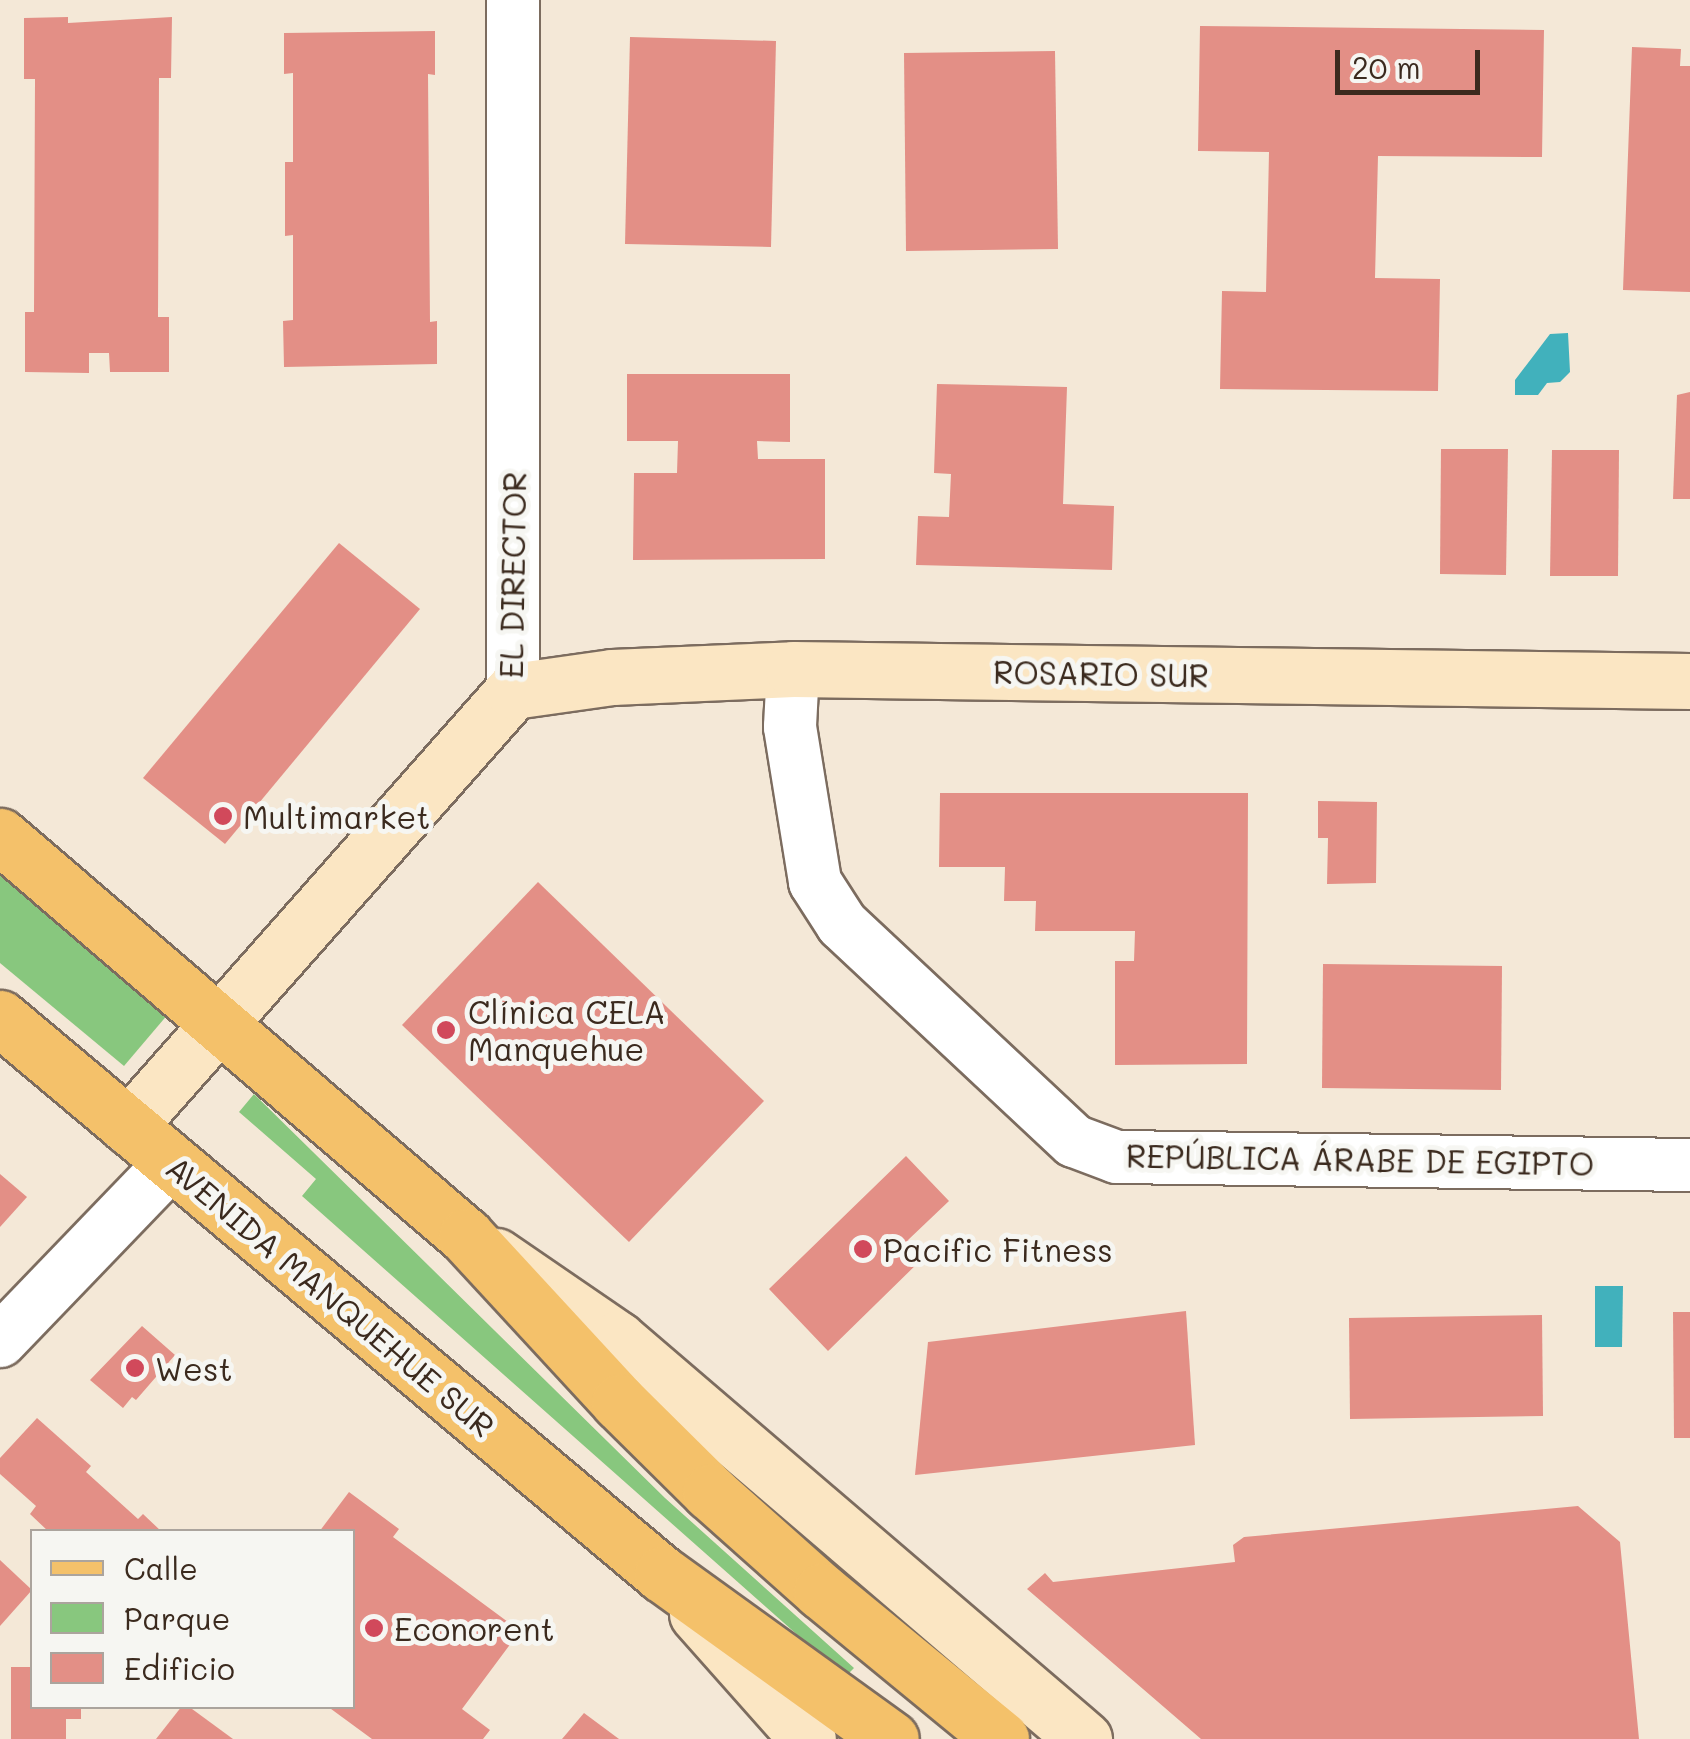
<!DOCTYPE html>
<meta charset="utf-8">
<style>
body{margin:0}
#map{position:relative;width:1690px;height:1739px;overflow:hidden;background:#f4e8d7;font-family:Mali,sans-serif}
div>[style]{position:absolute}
.green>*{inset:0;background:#88c77e}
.water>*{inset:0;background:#41b1bc}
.building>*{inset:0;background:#e38f86}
.roads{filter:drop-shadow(2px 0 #7c6c5f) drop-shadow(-2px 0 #7c6c5f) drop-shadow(0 2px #7c6c5f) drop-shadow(0 -2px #7c6c5f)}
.street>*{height:52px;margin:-26px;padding:0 26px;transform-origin:26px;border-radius:26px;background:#fff}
.secondary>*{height:55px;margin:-27.5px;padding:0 27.5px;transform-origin:27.5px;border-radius:27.5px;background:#fbe6c3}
.primary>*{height:55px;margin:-27.5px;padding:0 27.5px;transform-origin:27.5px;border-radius:27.5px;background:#f4c16a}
.dots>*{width:28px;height:28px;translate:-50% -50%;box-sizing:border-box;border:5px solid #f6f6f2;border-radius:50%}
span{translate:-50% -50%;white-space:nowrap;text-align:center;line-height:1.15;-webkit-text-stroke:10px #f6f6f2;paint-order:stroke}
.street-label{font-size:32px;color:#3b2a1e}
.poi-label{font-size:32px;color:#3b2a1e}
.left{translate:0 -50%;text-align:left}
.legend{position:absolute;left:30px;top:1529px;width:325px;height:180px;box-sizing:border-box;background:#f6f6f2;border:2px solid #aba49d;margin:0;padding:12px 18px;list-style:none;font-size:30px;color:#3b2a1e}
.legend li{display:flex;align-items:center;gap:20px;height:50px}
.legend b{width:50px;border:2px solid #aba49d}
.scale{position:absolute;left:1335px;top:50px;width:145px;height:45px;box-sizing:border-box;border:5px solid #3b2a1e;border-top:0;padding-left:12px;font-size:30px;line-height:35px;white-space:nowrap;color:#3b2a1e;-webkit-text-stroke:8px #f6f6f2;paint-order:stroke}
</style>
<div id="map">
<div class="green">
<i style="clip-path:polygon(0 872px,169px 1013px,124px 1066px,0 963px)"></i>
<i style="clip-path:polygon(254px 1094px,665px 1498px,854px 1668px,845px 1677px,302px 1196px,316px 1179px,239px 1112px)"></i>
</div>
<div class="water">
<i style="clip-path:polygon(1568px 333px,1570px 372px,1560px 382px,1547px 383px,1538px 395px,1515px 395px,1515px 380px,1550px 334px)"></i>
<i style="clip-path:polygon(1595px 1286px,1623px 1286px,1622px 1347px,1595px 1347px)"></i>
</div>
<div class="building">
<i style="clip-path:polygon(68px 17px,68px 23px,172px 17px,171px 78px,159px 78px,158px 317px,169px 317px,169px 372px,110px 372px,109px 353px,89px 353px,89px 373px,25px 372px,25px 312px,34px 312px,35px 79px,24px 79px,24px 18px)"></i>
<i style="clip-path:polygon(1200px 26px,1544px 30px,1542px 157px,1378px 156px,1375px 278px,1440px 279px,1438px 391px,1220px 389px,1222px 291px,1266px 292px,1269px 152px,1198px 151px)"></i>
<i style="clip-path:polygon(435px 31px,435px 75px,428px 74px,430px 322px,437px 321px,437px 364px,284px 367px,283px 321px,293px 320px,293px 235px,285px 236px,285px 162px,293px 162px,293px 73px,284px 74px,284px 33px)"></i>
<i style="clip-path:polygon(630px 37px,776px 41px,771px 247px,625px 244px)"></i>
<i style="clip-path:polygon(1632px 47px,1681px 49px,1680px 66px,1690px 66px,1690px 292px,1623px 290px)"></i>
<i style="clip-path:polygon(1055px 51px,1058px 249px,906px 251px,904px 53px)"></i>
<i style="clip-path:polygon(627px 374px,790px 374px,790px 442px,757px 441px,758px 459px,825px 459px,825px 559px,633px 560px,634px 473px,677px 473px,678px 441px,627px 441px)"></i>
<i style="clip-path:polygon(937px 384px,1067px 387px,1063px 504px,1114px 506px,1112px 570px,916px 565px,918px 516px,949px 517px,951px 474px,934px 473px)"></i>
<i style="clip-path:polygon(1690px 392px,1690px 499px,1673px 499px,1677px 395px)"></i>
<i style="clip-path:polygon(1441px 449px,1508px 449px,1506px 575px,1440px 574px)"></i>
<i style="clip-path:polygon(1552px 450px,1619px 450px,1618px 576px,1550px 576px)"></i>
<i style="clip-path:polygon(339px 543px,420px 609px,225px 844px,143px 778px)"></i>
<i style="clip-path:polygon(940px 793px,1248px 793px,1247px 1064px,1115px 1065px,1115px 961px,1134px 961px,1135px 931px,1035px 931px,1036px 901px,1004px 901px,1005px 867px,939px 867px)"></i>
<i style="clip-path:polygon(1318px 801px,1377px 802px,1376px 883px,1327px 884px,1328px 838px,1318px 838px)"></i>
<i style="clip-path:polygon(538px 882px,764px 1101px,629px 1242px,402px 1025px)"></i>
<i style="clip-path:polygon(1323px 964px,1502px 966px,1501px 1090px,1322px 1088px)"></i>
<i style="clip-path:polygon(906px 1156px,949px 1201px,908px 1240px,924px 1257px,828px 1351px,769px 1289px)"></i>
<i style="clip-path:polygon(0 1174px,27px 1197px,0 1227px)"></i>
<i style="clip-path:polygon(1186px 1311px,1195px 1445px,915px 1475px,928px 1342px)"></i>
<i style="clip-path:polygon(1673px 1312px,1690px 1312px,1690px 1438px,1674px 1438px)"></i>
<i style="clip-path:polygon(1542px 1315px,1543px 1416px,1350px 1419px,1349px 1318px)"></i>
<i style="clip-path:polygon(142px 1326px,175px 1355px,136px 1400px,132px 1397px,123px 1408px,90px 1380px)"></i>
<i style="clip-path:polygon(37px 1418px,91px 1466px,86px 1472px,138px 1519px,143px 1514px,162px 1532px,49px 1532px,30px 1514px,36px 1506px,0 1474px,0 1458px)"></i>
<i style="clip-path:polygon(349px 1492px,399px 1529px,393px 1537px,520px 1631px,462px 1709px,490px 1730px,483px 1739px,372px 1739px,327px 1706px,352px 1706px,352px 1532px,319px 1532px)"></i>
<i style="clip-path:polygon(1578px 1506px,1620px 1542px,1639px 1739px,1201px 1739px,1027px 1589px,1045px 1573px,1053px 1582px,1235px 1562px,1233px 1545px,1244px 1537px)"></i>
<i style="clip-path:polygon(0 1560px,32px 1590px,0 1626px)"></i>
<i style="clip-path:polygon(11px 1667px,32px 1667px,32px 1706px,81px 1706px,81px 1719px,66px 1719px,66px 1739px,11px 1739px)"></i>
<i style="clip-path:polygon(182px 1706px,188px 1706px,233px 1739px,156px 1739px)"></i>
<i style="clip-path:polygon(584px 1713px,619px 1739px,562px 1739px)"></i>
</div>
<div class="roads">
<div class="street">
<i style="left:513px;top:0;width:691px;rotate:90deg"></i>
<i style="left:793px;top:669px;width:58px;rotate:93deg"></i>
<i style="left:790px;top:727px;width:157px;rotate:80.8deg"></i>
<i style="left:815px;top:882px;width:50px;rotate:57.3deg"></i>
<i style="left:842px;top:924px;width:318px;rotate:43.1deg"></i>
<i style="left:1074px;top:1141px;width:46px;rotate:20.4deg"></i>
<i style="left:1117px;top:1157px;width:573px;rotate:0.8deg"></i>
<i style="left:0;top:1341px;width:248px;rotate:-46.1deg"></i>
</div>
<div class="secondary">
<i style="left:128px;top:1126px;width:581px;rotate:-48.49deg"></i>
<i style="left:513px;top:691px;width:100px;rotate:-8deg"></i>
<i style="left:612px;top:677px;width:181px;rotate:-2.5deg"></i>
<i style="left:793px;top:669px;width:897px;rotate:0.77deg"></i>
<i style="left:496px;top:1256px;width:147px;rotate:34.4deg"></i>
<i style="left:617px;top:1339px;width:615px;rotate:40.58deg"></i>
<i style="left:697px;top:1614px;width:167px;rotate:48.4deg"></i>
</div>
<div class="primary">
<i style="left:0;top:836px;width:614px;rotate:40.64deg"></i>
<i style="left:466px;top:1236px;width:226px;rotate:47.3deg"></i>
<i style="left:619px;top:1402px;width:128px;rotate:44.7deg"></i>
<i style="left:710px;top:1492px;width:149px;rotate:41.7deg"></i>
<i style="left:821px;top:1591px;width:233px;rotate:39.4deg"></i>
<i style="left:0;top:1018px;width:865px;rotate:40.03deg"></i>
<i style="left:662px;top:1574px;width:282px;rotate:35.8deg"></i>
</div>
</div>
<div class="dots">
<i style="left:223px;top:816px;background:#d1495b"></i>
<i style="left:446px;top:1030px;background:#d1495b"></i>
<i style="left:863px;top:1249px;background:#d1495b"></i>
<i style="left:135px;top:1368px;background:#d1495b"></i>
<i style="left:374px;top:1628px;background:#d1495b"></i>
</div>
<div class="street-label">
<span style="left:512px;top:575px;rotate:-89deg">EL DIRECTOR</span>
<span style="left:1101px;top:673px;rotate:1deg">ROSARIO SUR</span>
<span style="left:1360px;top:1159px;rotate:1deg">REPÚBLICA ÁRABE DE EGIPTO</span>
<span style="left:331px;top:1296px;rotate:40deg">AVENIDA MANQUEHUE SUR</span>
</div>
<div class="poi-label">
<span class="left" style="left:243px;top:816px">Multimarket</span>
<span class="left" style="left:468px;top:1030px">Clínica CELA<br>Manquehue</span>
<span class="left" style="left:883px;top:1249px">Pacific Fitness</span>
<span class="left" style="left:155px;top:1368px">West</span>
<span class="left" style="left:394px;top:1628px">Econorent</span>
</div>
<ul class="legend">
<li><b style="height:12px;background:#f4c16a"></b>Calle</li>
<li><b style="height:28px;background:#88c77e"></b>Parque</li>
<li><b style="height:28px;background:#e38f86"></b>Edificio</li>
</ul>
<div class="scale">20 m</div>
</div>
